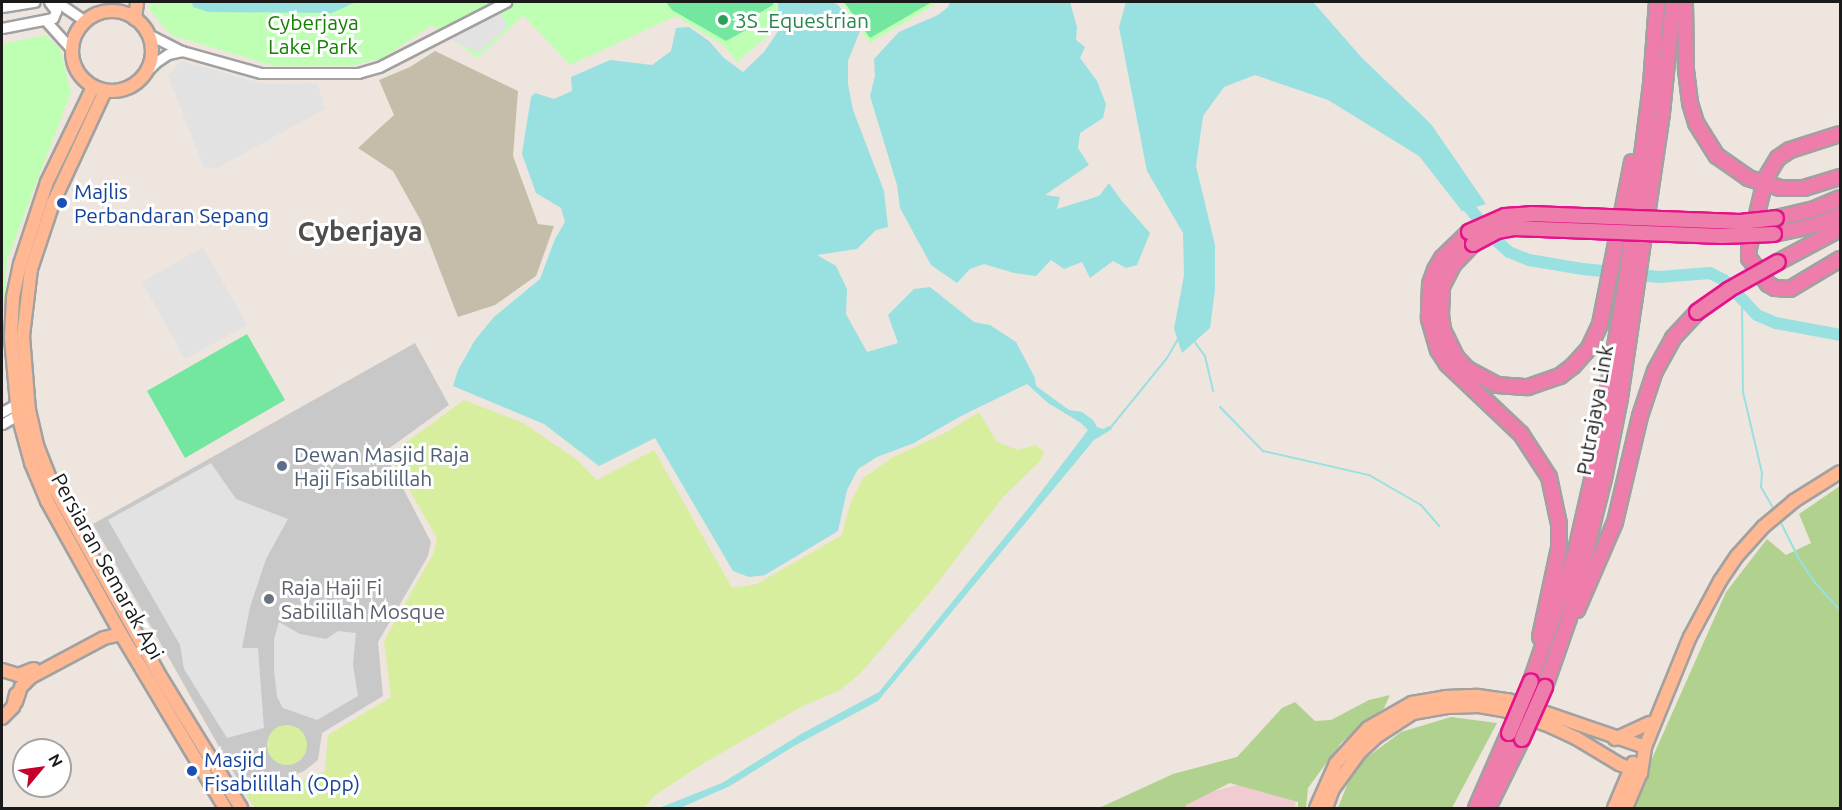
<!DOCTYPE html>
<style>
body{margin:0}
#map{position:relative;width:1842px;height:810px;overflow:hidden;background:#eee5de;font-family:Ubuntu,sans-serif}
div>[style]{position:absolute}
.commercial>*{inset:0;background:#f1cbd2}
.religious>*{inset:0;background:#c8c8c8}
.construction>*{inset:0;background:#c3bda9}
.grass>*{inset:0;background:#d7ee9e}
.round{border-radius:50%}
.forest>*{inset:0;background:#b1d18f}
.park>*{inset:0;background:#bfffb4}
.pitch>*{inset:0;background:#73e6a0}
.parking>*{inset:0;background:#e2e2e2}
.water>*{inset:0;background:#99e0e0}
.stream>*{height:2px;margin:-1px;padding:0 1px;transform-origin:1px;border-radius:1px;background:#99e0e0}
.river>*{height:12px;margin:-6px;padding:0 6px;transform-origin:6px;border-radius:6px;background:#99e0e0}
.roads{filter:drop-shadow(2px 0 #a1a1a1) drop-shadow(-2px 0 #a1a1a1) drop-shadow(0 2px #a1a1a1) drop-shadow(0 -2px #a1a1a1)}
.minor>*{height:9px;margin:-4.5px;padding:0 4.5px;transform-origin:4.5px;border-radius:4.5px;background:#fff}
.major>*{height:12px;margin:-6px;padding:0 6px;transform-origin:6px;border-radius:6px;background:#ffb892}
.major>.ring{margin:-6px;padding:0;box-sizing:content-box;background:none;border:12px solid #ffb892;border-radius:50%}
.highway>*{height:14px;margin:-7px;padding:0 7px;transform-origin:7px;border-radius:7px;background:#ee7dab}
.bridges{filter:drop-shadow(2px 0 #e51289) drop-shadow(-2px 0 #e51289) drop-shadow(0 2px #e51289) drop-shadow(0 -2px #e51289)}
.highway-bridge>*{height:14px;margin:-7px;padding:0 7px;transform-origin:7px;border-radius:7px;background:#ee7dab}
.dots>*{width:16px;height:16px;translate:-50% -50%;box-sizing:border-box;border:3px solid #fff;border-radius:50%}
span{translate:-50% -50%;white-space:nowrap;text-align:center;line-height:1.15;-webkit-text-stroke:6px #fff;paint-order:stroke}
.leisure-label{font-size:21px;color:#27864d}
.left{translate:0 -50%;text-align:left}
.park-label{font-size:21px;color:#128001}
.transit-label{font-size:21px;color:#164399}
.street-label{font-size:21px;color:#1a1a1a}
.service-label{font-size:21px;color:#4e5e75}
.worship-label{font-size:21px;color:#5b616d}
.district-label{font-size:27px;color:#4d4d4d;font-weight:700}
.frame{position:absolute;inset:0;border:3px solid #1a1a1a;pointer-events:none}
.north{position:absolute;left:12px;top:738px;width:60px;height:60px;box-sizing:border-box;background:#fff;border:2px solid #a3a3a3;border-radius:50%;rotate:61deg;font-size:16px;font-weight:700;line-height:24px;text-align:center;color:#1a1a1a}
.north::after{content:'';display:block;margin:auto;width:21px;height:27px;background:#c5002b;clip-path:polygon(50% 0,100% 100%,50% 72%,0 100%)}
</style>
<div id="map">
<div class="commercial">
<i style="clip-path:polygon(1245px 783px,1297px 792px,1295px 808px,1149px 808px)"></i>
</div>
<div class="religious">
<i style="clip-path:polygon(415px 343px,449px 405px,384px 452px,431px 542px,428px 556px,378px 642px,383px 696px,322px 733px,318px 760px,304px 771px,287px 778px,265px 774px,243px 789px,93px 524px)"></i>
</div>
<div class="construction">
<i style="clip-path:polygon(435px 51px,518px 91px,513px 156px,538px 224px,554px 226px,536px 276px,495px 305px,458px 317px,421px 221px,393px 171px,358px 148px,394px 115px,379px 80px,410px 67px)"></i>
</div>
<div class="grass">
<i style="clip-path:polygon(464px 400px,525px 424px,577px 460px,597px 480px,654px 450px,732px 588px,757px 584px,842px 535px,850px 504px,863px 478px,893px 457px,947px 432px,979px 412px,997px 442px,1018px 450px,1035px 445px,1045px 452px,1038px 463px,1003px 497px,932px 590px,859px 675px,840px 690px,801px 707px,704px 763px,654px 796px,644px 808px,255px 808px,246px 795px,273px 782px,290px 786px,325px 771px,328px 735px,391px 697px,384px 641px,433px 554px,437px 538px,389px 455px)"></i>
<i class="round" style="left:267px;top:725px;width:40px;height:40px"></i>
</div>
<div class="forest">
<i style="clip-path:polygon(1840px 486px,1840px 808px,1630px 808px,1726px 592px,1767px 539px,1786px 555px,1811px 543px,1799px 514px)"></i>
<i style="clip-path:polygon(1390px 695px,1384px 708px,1341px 743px,1308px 788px,1306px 808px,1298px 808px,1298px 802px,1230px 783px,1186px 805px,1185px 808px,1099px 808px,1173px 774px,1237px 757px,1282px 708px,1295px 702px,1315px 721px,1331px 720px,1369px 700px)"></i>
<i style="clip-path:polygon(1451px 717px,1497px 723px,1452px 808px,1338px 808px,1354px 767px,1401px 732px)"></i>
</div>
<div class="park">
<i style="clip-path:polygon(150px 2px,777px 2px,777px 28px,737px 62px,724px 46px,676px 16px,570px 65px,523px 15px,478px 58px,432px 25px,383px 58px,355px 65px,274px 66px,171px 35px,149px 9px)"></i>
<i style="clip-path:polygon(841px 2px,939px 2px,870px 43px)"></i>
<i style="clip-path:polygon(46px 35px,60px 48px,71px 92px,7px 260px,2px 337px,2px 44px)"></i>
</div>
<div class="pitch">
<i style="clip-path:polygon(666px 2px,773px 2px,773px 5px,754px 16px,757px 24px,726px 41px,672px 10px)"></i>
<i style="clip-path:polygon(844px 2px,932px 2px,870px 38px)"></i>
<i style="clip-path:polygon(247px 334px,285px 400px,185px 458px,147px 391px)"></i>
</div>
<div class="parking">
<i style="clip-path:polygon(498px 10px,508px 26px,479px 53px,445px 37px)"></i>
<i style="clip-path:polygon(181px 61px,264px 84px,317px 83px,325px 109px,217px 168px,204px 167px,168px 76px)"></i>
<i style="clip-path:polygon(203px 247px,247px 325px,185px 359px,142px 282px)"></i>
<i style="clip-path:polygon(211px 463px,236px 499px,288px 519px,266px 559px,250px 607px,242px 648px,258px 648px,264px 728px,227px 738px,184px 669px,180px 645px,108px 520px)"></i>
<i style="clip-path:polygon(279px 622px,300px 634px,326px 639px,338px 631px,356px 633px,353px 665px,358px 696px,317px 720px,283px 708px,277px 697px,274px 670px,274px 639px)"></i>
</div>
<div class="water">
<i style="clip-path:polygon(192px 2px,356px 2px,332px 13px,208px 12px,193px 7px)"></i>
<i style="clip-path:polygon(778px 2px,829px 2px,837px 4px,860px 31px,848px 61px,848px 84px,853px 110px,884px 191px,888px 227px,876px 230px,857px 249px,817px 255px,836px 266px,847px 289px,846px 314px,867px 352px,898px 343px,888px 315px,914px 289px,930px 287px,974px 322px,990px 325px,1016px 342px,1035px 378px,1036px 386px,1069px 410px,1082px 412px,1093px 420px,1097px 427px,1103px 429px,1109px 426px,1112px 429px,1094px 440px,878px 701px,794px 746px,730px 786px,680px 808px,659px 808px,722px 783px,801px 734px,879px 692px,1031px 505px,1088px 430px,1081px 423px,1048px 403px,1027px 384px,961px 416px,914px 443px,877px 457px,858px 469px,847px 490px,838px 531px,765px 575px,749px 577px,733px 571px,655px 438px,599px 466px,544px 424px,453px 386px,458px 370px,475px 340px,494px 317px,540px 279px,555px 239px,565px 222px,561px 208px,536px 193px,522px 154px,531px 97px,535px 93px,554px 99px,572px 91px,571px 77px,610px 60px,652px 65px,671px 51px,676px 28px,689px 27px,709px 41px,724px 58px,743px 72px,764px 52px,779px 30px)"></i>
<i style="clip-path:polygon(950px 2px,1070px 2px,1077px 27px,1076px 40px,1085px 47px,1080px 58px,1097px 81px,1106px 104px,1103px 118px,1080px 133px,1078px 148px,1089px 165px,1045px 195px,1060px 197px,1057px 209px,1099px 196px,1109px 183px,1121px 200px,1150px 233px,1137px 265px,1126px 268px,1113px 261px,1090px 278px,1082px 262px,1064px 269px,1051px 260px,1036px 276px,1014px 273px,984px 264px,970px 269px,957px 283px,931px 265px,900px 208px,897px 185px,870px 96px,875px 76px,874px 59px,899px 32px,938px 15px,948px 7px)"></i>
<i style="clip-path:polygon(1126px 2px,1313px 2px,1362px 58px,1431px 124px,1486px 204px,1462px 211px,1419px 156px,1328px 100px,1255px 75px,1224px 87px,1203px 116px,1196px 166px,1215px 245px,1215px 290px,1210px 328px,1182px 353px,1174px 329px,1184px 275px,1183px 233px,1147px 171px,1119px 27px)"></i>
</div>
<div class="stream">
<i style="left:1742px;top:301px;width:91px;rotate:89.4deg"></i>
<i style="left:1743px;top:392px;width:83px;rotate:76.8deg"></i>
<i style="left:1762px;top:473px;width:14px;rotate:94deg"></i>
<i style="left:1761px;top:487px;width:28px;rotate:60deg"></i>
<i style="left:1194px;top:341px;width:19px;rotate:54deg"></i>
<i style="left:1205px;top:356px;width:36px;rotate:77deg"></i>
<i style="left:1220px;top:407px;width:62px;rotate:45.7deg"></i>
<i style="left:1263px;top:451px;width:109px;rotate:12.8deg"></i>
<i style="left:1369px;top:475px;width:60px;rotate:30deg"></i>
<i style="left:1421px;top:505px;width:28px;rotate:49deg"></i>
<i style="left:1111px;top:427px;width:89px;rotate:-50.9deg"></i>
<i style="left:1167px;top:358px;width:22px;rotate:-60deg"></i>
<i style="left:1779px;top:519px;width:45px;rotate:63.4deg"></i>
<i style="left:1799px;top:559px;width:29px;rotate:56deg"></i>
<i style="left:1815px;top:583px;width:37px;rotate:47deg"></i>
</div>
<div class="river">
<i style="left:1460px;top:197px;width:57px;rotate:49.9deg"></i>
<i style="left:1497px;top:241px;width:16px;rotate:43deg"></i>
<i style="left:1509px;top:252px;width:22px;rotate:22deg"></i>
<i style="left:1529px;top:260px;width:55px;rotate:9.5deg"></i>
<i style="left:1583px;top:269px;width:76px;rotate:6deg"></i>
<i style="left:1659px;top:277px;width:51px;rotate:-4.5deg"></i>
<i style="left:1710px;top:273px;width:16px;rotate:27deg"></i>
<i style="left:1724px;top:280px;width:48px;rotate:46.7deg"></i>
<i style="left:1757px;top:315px;width:21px;rotate:23deg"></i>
<i style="left:1776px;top:323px;width:65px;rotate:10.6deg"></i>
</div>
<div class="roads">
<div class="minor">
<i style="left:57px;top:2px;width:34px;rotate:34deg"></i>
<i style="left:2px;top:7px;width:33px;rotate:-9deg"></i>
<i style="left:46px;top:21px;width:39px;rotate:48deg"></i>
<i style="left:2px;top:28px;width:52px;rotate:-11.1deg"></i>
<i style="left:53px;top:18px;width:8px;rotate:-67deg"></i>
<i style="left:56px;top:11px;width:11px;rotate:-128deg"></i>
<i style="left:148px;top:34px;width:38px;rotate:27deg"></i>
<i style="left:182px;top:51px;width:82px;rotate:15.6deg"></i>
<i style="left:261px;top:73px;width:97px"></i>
<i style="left:358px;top:73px;width:22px;rotate:-16deg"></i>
<i style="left:379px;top:67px;width:143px;rotate:-27.1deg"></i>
<i style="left:146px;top:72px;width:14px;rotate:-45deg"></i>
<i style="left:156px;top:62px;width:14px;rotate:-34deg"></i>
<i style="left:168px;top:54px;width:14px;rotate:-12deg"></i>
<i style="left:2px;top:412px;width:23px;rotate:-29deg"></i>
<i style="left:2px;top:424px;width:22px;rotate:-30deg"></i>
</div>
<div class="major">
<i class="ring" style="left:72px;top:11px;width:68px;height:68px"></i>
<i style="left:135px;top:19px;width:17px;rotate:-83deg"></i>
<i style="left:93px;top:87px;width:106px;rotate:115.8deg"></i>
<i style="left:47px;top:182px;width:86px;rotate:108.2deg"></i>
<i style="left:20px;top:264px;width:35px;rotate:102deg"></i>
<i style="left:13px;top:298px;width:40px;rotate:92.9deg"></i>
<i style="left:11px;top:338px;width:77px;rotate:84.8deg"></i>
<i style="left:18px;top:415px;width:50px;rotate:74.8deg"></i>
<i style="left:31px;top:463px;width:41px;rotate:67.2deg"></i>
<i style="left:47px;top:501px;width:152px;rotate:60.9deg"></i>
<i style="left:121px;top:634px;width:203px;rotate:59.1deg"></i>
<i style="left:105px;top:91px;width:123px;rotate:114.9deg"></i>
<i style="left:53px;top:203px;width:70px;rotate:108.4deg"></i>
<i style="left:31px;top:269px;width:67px;rotate:96.8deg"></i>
<i style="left:23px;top:336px;width:74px;rotate:85.4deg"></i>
<i style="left:29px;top:410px;width:39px;rotate:77deg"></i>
<i style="left:38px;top:448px;width:41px;rotate:68.5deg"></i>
<i style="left:53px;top:486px;width:224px;rotate:60.6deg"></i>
<i style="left:163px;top:681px;width:149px;rotate:58.4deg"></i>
<i style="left:2px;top:670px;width:17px;rotate:17deg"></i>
<i style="left:18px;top:675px;width:17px;rotate:-21deg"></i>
<i style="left:16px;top:702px;width:16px;rotate:-72deg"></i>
<i style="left:21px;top:687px;width:14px;rotate:-45deg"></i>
<i style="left:31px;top:677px;width:83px;rotate:-28.1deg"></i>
<i style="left:104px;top:638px;width:17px;rotate:-13deg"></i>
<i style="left:2px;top:718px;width:16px;rotate:-45deg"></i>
<i style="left:13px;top:707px;width:13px;rotate:-77deg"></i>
<i style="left:1615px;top:739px;width:38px;rotate:-25deg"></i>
<i style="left:1316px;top:808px;width:49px;rotate:-66deg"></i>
<i style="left:1336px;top:763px;width:47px;rotate:-47.6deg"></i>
<i style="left:1368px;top:728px;width:51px;rotate:-29.6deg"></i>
<i style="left:1412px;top:703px;width:34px;rotate:-10deg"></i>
<i style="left:1445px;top:697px;width:33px;rotate:-2deg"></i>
<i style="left:1478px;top:696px;width:30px;rotate:8deg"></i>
<i style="left:1508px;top:700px;width:145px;rotate:18.9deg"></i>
<i style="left:1326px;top:808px;width:20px;rotate:-70deg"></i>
<i style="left:1333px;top:789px;width:46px;rotate:-53.9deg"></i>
<i style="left:1360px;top:752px;width:22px;rotate:-43deg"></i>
<i style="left:1376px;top:737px;width:44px;rotate:-33deg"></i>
<i style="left:1413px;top:713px;width:36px;rotate:-10deg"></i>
<i style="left:1448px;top:707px;width:31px;rotate:-2deg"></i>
<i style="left:1479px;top:706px;width:28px;rotate:10deg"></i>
<i style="left:1507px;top:711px;width:46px;rotate:19.2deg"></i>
<i style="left:1550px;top:726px;width:29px;rotate:25deg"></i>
<i style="left:1576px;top:738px;width:50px;rotate:31.2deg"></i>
<i style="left:1619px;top:764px;width:24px;rotate:22deg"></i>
<i style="left:1614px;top:808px;width:49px;rotate:-67.1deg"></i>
<i style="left:1626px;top:808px;width:38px;rotate:-67deg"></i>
<i style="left:1641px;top:773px;width:26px;rotate:-81deg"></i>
<i style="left:1645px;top:747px;width:119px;rotate:-67.8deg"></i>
<i style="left:1690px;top:637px;width:64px;rotate:-61.8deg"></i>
<i style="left:1720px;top:581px;width:30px;rotate:-56deg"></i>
<i style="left:1737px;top:556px;width:39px;rotate:-48deg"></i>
<i style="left:1763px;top:527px;width:40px;rotate:-40deg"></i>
<i style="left:1794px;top:501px;width:54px;rotate:-32.2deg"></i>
</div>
<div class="highway">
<i style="left:1685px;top:2px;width:68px;rotate:89.2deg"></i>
<i style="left:1686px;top:70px;width:33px;rotate:83deg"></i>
<i style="left:1690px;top:103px;width:21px;rotate:73deg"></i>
<i style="left:1696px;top:123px;width:39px;rotate:58deg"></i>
<i style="left:1717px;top:156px;width:38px;rotate:35deg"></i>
<i style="left:1748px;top:178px;width:34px;rotate:17deg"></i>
<i style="left:1780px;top:188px;width:24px"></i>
<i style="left:1804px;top:188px;width:38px;rotate:-17deg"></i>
<i style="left:1767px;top:176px;width:21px;rotate:-59deg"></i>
<i style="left:1778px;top:158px;width:14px;rotate:-34deg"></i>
<i style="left:1790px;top:150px;width:52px;rotate:-17.7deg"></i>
<i style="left:1762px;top:193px;width:57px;rotate:103.3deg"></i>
<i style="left:1749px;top:248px;width:10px;rotate:90deg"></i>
<i style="left:1749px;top:258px;width:32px;rotate:54deg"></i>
<i style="left:1768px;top:284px;width:8px;rotate:30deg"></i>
<i style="left:1775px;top:288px;width:15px;rotate:4deg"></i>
<i style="left:1790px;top:289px;width:58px;rotate:-31deg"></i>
<i style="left:1776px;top:218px;width:37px;rotate:-13deg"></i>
<i style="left:1812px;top:210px;width:30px;rotate:-23deg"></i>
<i style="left:1469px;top:232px;width:37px;rotate:136deg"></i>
<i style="left:1442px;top:258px;width:14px;rotate:120deg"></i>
<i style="left:1435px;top:270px;width:15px;rotate:110deg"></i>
<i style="left:1430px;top:284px;width:35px;rotate:92deg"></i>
<i style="left:1429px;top:319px;width:32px;rotate:74deg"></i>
<i style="left:1438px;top:350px;width:17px;rotate:57deg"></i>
<i style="left:1447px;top:364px;width:102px;rotate:43.4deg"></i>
<i style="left:1521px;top:434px;width:51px;rotate:56.9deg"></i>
<i style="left:1549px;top:477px;width:48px;rotate:78deg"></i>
<i style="left:1559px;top:524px;width:24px;rotate:90deg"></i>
<i style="left:1559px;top:548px;width:91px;rotate:102.1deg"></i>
<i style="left:1774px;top:234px;width:43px;rotate:-12.1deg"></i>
<i style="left:1816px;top:225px;width:26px;rotate:-23deg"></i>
<i style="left:1473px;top:244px;width:29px;rotate:134deg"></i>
<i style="left:1453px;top:265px;width:25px;rotate:117deg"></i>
<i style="left:1442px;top:287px;width:28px;rotate:92deg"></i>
<i style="left:1441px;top:315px;width:15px;rotate:82deg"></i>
<i style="left:1443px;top:330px;width:30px;rotate:64deg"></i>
<i style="left:1456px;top:357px;width:16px;rotate:47deg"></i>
<i style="left:1467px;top:369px;width:34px;rotate:28deg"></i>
<i style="left:1497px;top:385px;width:31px;rotate:4deg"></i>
<i style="left:1528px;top:387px;width:34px;rotate:-19deg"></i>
<i style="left:1560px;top:376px;width:16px;rotate:-38deg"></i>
<i style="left:1573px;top:366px;width:24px;rotate:-48deg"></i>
<i style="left:1589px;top:348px;width:26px;rotate:-65deg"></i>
<i style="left:1600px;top:324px;width:165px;rotate:-78.8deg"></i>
<i style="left:1778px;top:262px;width:70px;rotate:-28deg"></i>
<i style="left:1577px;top:610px;width:96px;rotate:-66.6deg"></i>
<i style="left:1615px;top:522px;width:109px;rotate:-76.7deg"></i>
<i style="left:1640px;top:416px;width:47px;rotate:-71.6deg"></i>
<i style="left:1655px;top:371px;width:38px;rotate:-61deg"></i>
<i style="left:1673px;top:338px;width:35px;rotate:-47deg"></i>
<i style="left:1531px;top:681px;width:139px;rotate:-71deg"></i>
<i style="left:1576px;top:550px;width:77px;rotate:-77.2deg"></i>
<i style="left:1593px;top:475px;width:196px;rotate:-80.3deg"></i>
<i style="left:1626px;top:282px;width:199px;rotate:-82.8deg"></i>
<i style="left:1651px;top:85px;width:83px;rotate:-85.9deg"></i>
<i style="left:1545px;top:687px;width:73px;rotate:-70.8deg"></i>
<i style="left:1569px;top:618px;width:143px;rotate:-75.9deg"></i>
<i style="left:1604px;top:479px;width:83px;rotate:-78.8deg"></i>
<i style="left:1620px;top:398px;width:288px;rotate:-81.6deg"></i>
<i style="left:1662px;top:113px;width:112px;rotate:-84.3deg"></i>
<i style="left:1476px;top:808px;width:82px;rotate:-66.3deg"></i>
<i style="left:1488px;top:808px;width:77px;rotate:-63.8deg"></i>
</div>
</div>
<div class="bridges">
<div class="highway-bridge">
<i style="left:1469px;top:232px;width:39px;rotate:-24deg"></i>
<i style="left:1505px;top:216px;width:26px;rotate:-4deg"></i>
<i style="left:1531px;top:214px;width:209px;rotate:2.2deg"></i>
<i style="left:1740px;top:222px;width:36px;rotate:-6deg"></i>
<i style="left:1473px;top:244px;width:27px;rotate:-28deg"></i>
<i style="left:1497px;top:231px;width:17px;rotate:-10deg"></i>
<i style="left:1514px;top:228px;width:208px;rotate:2.2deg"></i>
<i style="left:1722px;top:236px;width:52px;rotate:-2.2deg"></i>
<i style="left:1697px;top:312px;width:38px;rotate:-35deg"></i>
<i style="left:1728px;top:290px;width:57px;rotate:-29.2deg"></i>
<i style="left:1509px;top:733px;width:56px;rotate:-67.1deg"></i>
<i style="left:1522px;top:739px;width:57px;rotate:-66.1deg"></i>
</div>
</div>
<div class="dots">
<i style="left:723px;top:20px;background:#2e9e5b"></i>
<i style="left:62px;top:203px;background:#1a4fb4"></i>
<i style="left:282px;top:466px;background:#5c6f8a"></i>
<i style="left:269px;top:599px;background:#6b7280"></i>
<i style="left:192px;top:771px;background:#1a4fb4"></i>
</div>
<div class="leisure-label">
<span class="left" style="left:735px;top:20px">3S_Equestrian</span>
</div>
<div class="park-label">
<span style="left:313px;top:34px">Cyberjaya<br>Lake Park</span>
</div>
<div class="transit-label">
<span class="left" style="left:74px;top:203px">Majlis<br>Perbandaran Sepang</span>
<span class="left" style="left:204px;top:771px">Masjid<br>Fisabilillah (Opp)</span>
</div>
<div class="street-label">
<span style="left:1594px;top:410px;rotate:-80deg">Putrajaya Link</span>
<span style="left:108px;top:566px;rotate:61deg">Persiaran Semarak Api</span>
</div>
<div class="service-label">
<span class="left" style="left:294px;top:466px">Dewan Masjid Raja<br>Haji Fisabilillah</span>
</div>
<div class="worship-label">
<span class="left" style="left:281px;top:599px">Raja Haji Fi<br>Sabilillah Mosque</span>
</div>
<div class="district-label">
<span style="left:360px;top:232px">Cyberjaya</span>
</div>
<div class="frame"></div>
<div class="north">N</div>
</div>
